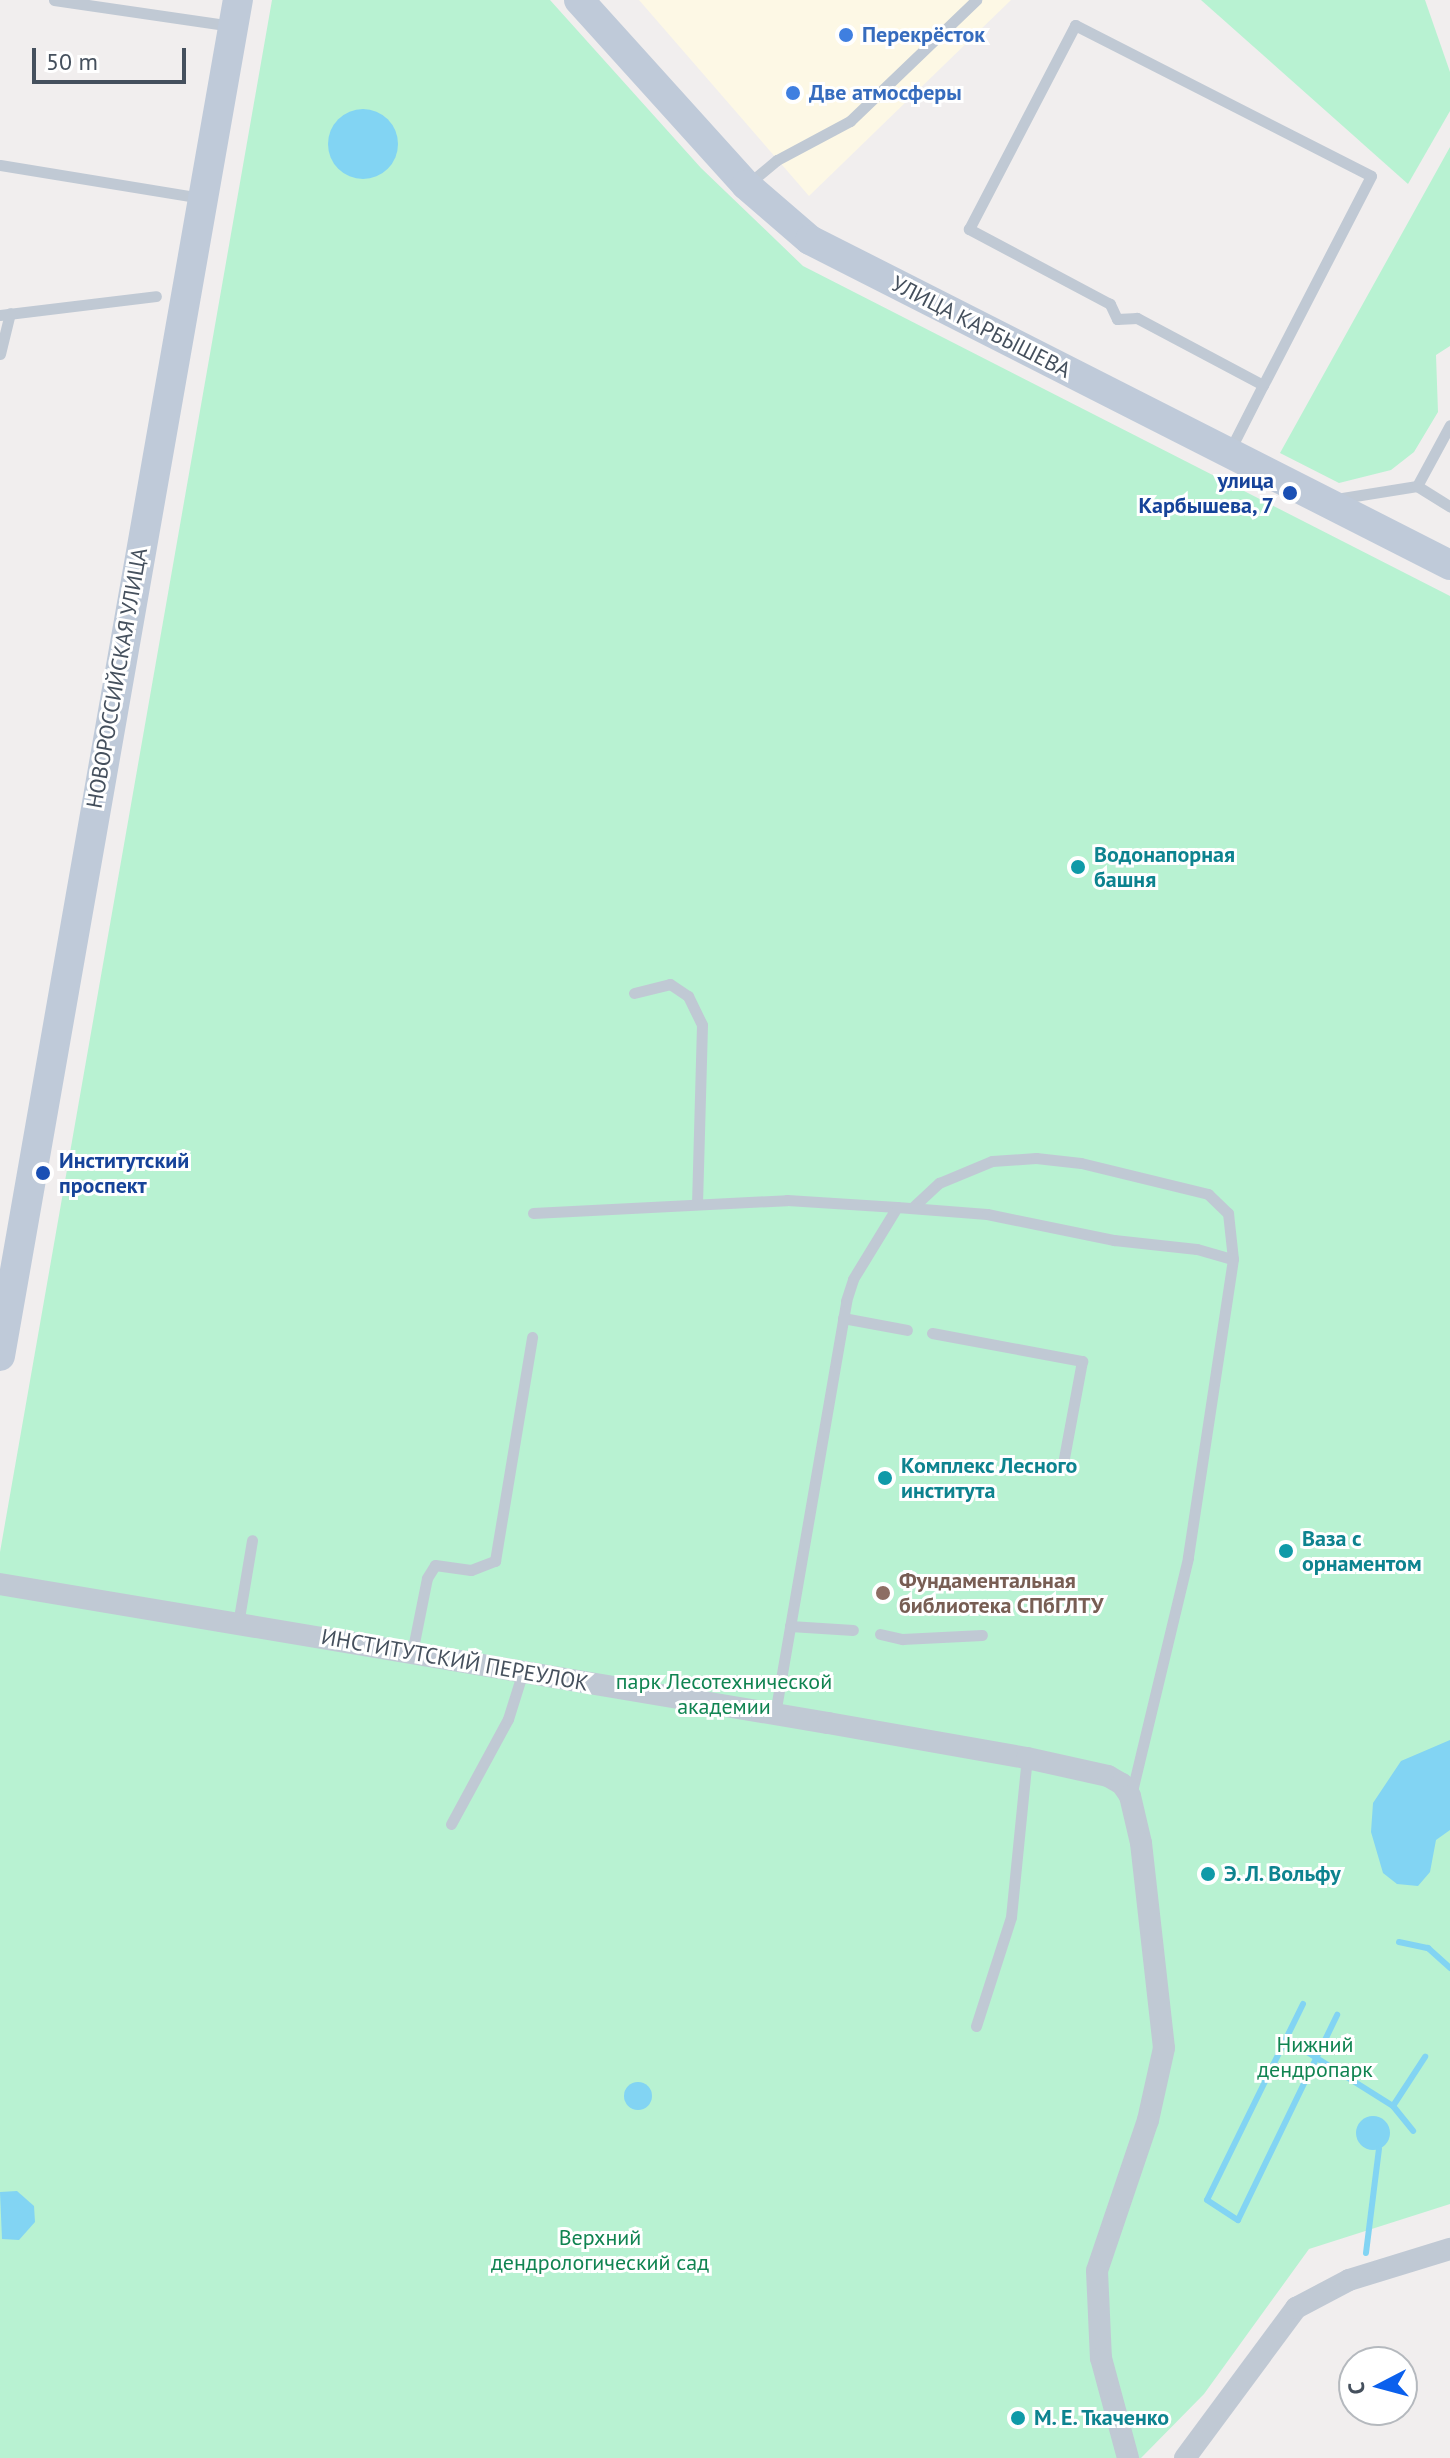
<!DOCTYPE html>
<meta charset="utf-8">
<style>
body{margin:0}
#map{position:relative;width:1450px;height:2458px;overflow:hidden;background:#f1eeee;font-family:"PT Sans",sans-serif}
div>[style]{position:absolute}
.commercial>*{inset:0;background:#fdf8e5}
.green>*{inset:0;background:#b8f2d2}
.water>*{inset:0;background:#82d4f3}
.round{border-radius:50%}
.stream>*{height:6px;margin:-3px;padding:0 3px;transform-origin:3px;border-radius:3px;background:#82d4f3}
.lane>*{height:11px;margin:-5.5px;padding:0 5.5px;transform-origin:5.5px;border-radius:5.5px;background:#c0c9d4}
.street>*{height:22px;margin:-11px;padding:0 11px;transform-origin:11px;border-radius:11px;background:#c0c9d4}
.secondary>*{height:30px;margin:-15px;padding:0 15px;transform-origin:15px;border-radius:15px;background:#bfcad9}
.dots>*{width:22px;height:22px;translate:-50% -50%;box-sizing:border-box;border:4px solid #fff;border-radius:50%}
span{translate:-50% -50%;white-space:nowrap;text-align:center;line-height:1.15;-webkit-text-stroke:6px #fff;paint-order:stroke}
.shop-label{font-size:22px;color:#366cbe;font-weight:700}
.left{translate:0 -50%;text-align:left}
.street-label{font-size:22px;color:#45505d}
.transit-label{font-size:22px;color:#164399;font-weight:700}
.right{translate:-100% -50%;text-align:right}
.culture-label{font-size:22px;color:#0d838f;font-weight:700}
.education-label{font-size:22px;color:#785e54;font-weight:700}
.park-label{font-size:22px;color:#108451}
.north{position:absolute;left:1338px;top:2346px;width:80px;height:80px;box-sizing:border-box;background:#fff;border:2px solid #b5b9be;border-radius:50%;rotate:264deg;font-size:22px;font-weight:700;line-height:32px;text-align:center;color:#45505d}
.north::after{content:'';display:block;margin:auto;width:28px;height:36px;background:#0b60ed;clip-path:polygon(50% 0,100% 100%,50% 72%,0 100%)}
.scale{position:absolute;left:32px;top:48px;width:154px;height:36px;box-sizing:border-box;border:4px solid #45505d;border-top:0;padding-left:10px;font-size:24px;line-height:28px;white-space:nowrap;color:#45505d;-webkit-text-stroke:6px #fff;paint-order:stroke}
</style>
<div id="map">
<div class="commercial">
<i style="clip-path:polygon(639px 0,1011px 0,809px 196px)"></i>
</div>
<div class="green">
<i style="clip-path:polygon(272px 0,550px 0,701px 168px,803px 266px,1450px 596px,1450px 2204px,1309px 2249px,1204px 2394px,1141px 2458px,0 2458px,0 1552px)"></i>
<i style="clip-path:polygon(1201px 0,1425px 0,1450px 72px,1450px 111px,1408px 184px)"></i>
<i style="clip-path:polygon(1450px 147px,1450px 346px,1436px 355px,1438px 412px,1414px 452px,1391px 470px,1339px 483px,1280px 453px)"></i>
</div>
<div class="water">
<i class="round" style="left:328px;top:109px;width:70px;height:70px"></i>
<i style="clip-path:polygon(1450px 1740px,1450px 1830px,1436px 1840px,1430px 1872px,1418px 1886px,1397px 1884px,1383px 1873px,1371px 1832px,1373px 1803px,1401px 1761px)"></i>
<i class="round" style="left:624px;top:2082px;width:28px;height:28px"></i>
<i class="round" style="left:1356px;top:2116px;width:34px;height:34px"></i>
<i style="clip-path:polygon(17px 2191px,34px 2206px,35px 2222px,19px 2240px,2px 2239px,0 2192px)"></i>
</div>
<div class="stream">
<i style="left:1399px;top:1942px;width:30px;rotate:12deg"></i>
<i style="left:1428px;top:1948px;width:30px;rotate:42deg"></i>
<i style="left:1303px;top:2004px;width:218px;rotate:116.1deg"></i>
<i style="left:1207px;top:2200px;width:37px;rotate:33deg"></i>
<i style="left:1238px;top:2220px;width:228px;rotate:-64.2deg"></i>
<i style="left:1288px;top:2040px;width:124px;rotate:32.2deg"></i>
<i style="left:1393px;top:2106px;width:32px;rotate:51deg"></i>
<i style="left:1393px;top:2106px;width:59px;rotate:-56.9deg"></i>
<i style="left:1366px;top:2253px;width:105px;rotate:-82.9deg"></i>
</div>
<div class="lane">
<i style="left:54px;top:0;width:180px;rotate:8.3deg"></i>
<i style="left:0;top:165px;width:205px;rotate:9.3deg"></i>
<i style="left:747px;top:185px;width:39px;rotate:-40deg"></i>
<i style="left:777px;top:160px;width:83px;rotate:-28.1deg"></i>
<i style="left:850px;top:121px;width:175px;rotate:-43.8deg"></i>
<i style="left:0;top:315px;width:157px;rotate:-6.9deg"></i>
<i style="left:0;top:354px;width:42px;rotate:-76.3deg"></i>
<i style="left:1229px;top:452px;width:75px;rotate:-63.1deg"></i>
<i style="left:1263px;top:385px;width:143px;rotate:-152deg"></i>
<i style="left:1137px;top:318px;width:20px;rotate:177deg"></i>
<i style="left:1117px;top:319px;width:17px;rotate:-115deg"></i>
<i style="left:1110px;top:304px;width:160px;rotate:-152deg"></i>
<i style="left:969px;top:229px;width:230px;rotate:-62.5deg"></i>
<i style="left:1075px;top:25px;width:332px;rotate:27deg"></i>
<i style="left:1371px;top:176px;width:235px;rotate:117.3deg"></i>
<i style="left:1417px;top:486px;width:39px;rotate:32deg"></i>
<i style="left:1336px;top:499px;width:82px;rotate:-9.1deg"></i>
<i style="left:1417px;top:486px;width:69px;rotate:-61.6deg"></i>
<i style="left:634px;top:993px;width:37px;rotate:-14deg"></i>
<i style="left:670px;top:984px;width:22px;rotate:34deg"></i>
<i style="left:688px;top:996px;width:32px;rotate:64deg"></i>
<i style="left:702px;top:1025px;width:178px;rotate:91.6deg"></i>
<i style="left:912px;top:1208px;width:37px;rotate:-43deg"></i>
<i style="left:939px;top:1183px;width:57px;rotate:-22.5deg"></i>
<i style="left:992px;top:1161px;width:44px;rotate:-3.9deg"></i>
<i style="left:1036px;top:1158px;width:45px;rotate:6.3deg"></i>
<i style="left:1081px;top:1163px;width:131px;rotate:13.7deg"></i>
<i style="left:1208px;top:1194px;width:28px;rotate:44deg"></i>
<i style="left:1228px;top:1213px;width:46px;rotate:83.8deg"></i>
<i style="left:533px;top:1213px;width:254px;rotate:-2.9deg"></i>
<i style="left:787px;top:1200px;width:110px;rotate:3.6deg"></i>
<i style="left:843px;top:1318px;width:65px;rotate:10.6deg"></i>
<i style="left:932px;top:1333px;width:153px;rotate:10.6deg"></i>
<i style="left:1082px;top:1361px;width:99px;rotate:100.5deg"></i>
<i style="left:238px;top:1624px;width:85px;rotate:-80.5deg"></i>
<i style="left:790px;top:1626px;width:63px;rotate:3.6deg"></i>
<i style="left:880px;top:1634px;width:23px;rotate:13deg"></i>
<i style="left:902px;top:1639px;width:80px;rotate:-2.9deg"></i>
<i style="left:412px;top:1653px;width:76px;rotate:-78.7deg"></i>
<i style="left:427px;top:1578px;width:15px;rotate:-58deg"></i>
<i style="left:435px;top:1565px;width:36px;rotate:8deg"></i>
<i style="left:471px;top:1570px;width:26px;rotate:-21deg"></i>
<i style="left:495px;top:1561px;width:227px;rotate:-80.6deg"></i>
<i style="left:775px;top:1714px;width:419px;rotate:-80.2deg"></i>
<i style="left:846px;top:1301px;width:23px;rotate:-72deg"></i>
<i style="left:853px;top:1279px;width:84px;rotate:-58.6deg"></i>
<i style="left:897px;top:1207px;width:90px;rotate:4.4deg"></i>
<i style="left:987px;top:1214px;width:130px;rotate:11.6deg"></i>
<i style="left:1114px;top:1240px;width:83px;rotate:6.2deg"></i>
<i style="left:1197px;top:1249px;width:37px;rotate:16deg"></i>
<i style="left:1233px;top:1259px;width:302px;rotate:98.6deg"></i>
<i style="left:1188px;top:1558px;width:244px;rotate:103.5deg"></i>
<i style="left:451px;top:1824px;width:119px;rotate:-61.5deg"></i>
<i style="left:508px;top:1719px;width:50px;rotate:-72.6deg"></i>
<i style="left:976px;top:2026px;width:114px;rotate:-72.2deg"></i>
<i style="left:1011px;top:1917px;width:160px;rotate:-84.3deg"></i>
</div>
<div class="street">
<i style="left:0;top:1584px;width:840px;rotate:9.53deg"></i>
<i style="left:828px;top:1723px;width:202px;rotate:10deg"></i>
<i style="left:1027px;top:1758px;width:83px;rotate:12.5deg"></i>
<i style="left:1108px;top:1776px;width:16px;rotate:30deg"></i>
<i style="left:1122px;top:1784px;width:14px;rotate:56deg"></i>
<i style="left:1130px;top:1796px;width:48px;rotate:76.8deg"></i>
<i style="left:1141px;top:1843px;width:206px;rotate:83.6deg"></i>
<i style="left:1164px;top:2048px;width:74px;rotate:102.5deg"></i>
<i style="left:1148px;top:2120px;width:159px;rotate:108.7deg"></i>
<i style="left:1097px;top:2271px;width:87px;rotate:87.4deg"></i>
<i style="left:1101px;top:2358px;width:104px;rotate:74.9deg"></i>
<i style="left:1185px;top:2458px;width:187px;rotate:-53.5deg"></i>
<i style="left:1296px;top:2308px;width:60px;rotate:-27.8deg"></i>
<i style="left:1349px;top:2280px;width:106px;rotate:-17.1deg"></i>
</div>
<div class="secondary">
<i style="left:579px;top:0;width:249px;rotate:47.9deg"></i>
<i style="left:746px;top:185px;width:84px;rotate:40.7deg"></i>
<i style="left:810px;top:240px;width:718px;rotate:26.92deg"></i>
<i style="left:0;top:1356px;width:1377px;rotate:-80.05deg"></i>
</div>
<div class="dots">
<i style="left:846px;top:35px;background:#3f7fe0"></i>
<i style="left:793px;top:93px;background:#3f7fe0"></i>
<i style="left:1290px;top:493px;background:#1a4fb4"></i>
<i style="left:1078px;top:867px;background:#0f9aa8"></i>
<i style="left:43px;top:1173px;background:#1a4fb4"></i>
<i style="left:885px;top:1478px;background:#0f9aa8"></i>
<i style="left:1286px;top:1551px;background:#0f9aa8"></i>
<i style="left:883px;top:1593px;background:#8d6e63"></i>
<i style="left:1208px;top:1874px;background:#0f9aa8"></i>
<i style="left:1018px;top:2418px;background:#0f9aa8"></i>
</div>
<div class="shop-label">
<span class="left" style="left:862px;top:35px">Перекрёсток</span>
<span class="left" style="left:809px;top:93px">Две атмосферы</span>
</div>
<div class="street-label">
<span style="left:981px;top:327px;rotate:27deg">УЛИЦА КАРБЫШЕВА</span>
<span style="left:117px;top:678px;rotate:-80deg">НОВОРОССИЙСКАЯ УЛИЦА</span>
<span style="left:455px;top:1660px;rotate:10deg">ИНСТИТУТСКИЙ ПЕРЕУЛОК</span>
</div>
<div class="transit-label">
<span class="right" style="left:1274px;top:493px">улица<br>Карбышева, 7</span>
<span class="left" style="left:59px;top:1173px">Институтский<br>проспект</span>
</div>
<div class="culture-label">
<span class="left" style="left:1094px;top:867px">Водонапорная<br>башня</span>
<span class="left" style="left:901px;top:1478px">Комплекс Лесного<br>института</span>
<span class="left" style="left:1302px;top:1551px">Ваза с<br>орнаментом</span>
<span class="left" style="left:1224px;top:1874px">Э. Л. Вольфу</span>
<span class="left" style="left:1034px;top:2418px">М. Е. Ткаченко</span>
</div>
<div class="education-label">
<span class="left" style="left:899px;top:1593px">Фундаментальная<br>библиотека СПбГЛТУ</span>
</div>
<div class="park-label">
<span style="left:724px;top:1694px">парк Лесотехнической<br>академии</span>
<span style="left:1315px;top:2057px">Нижний<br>дендропарк</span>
<span style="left:600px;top:2250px">Верхний<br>дендрологический сад</span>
</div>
<div class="north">С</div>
<div class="scale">50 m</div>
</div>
